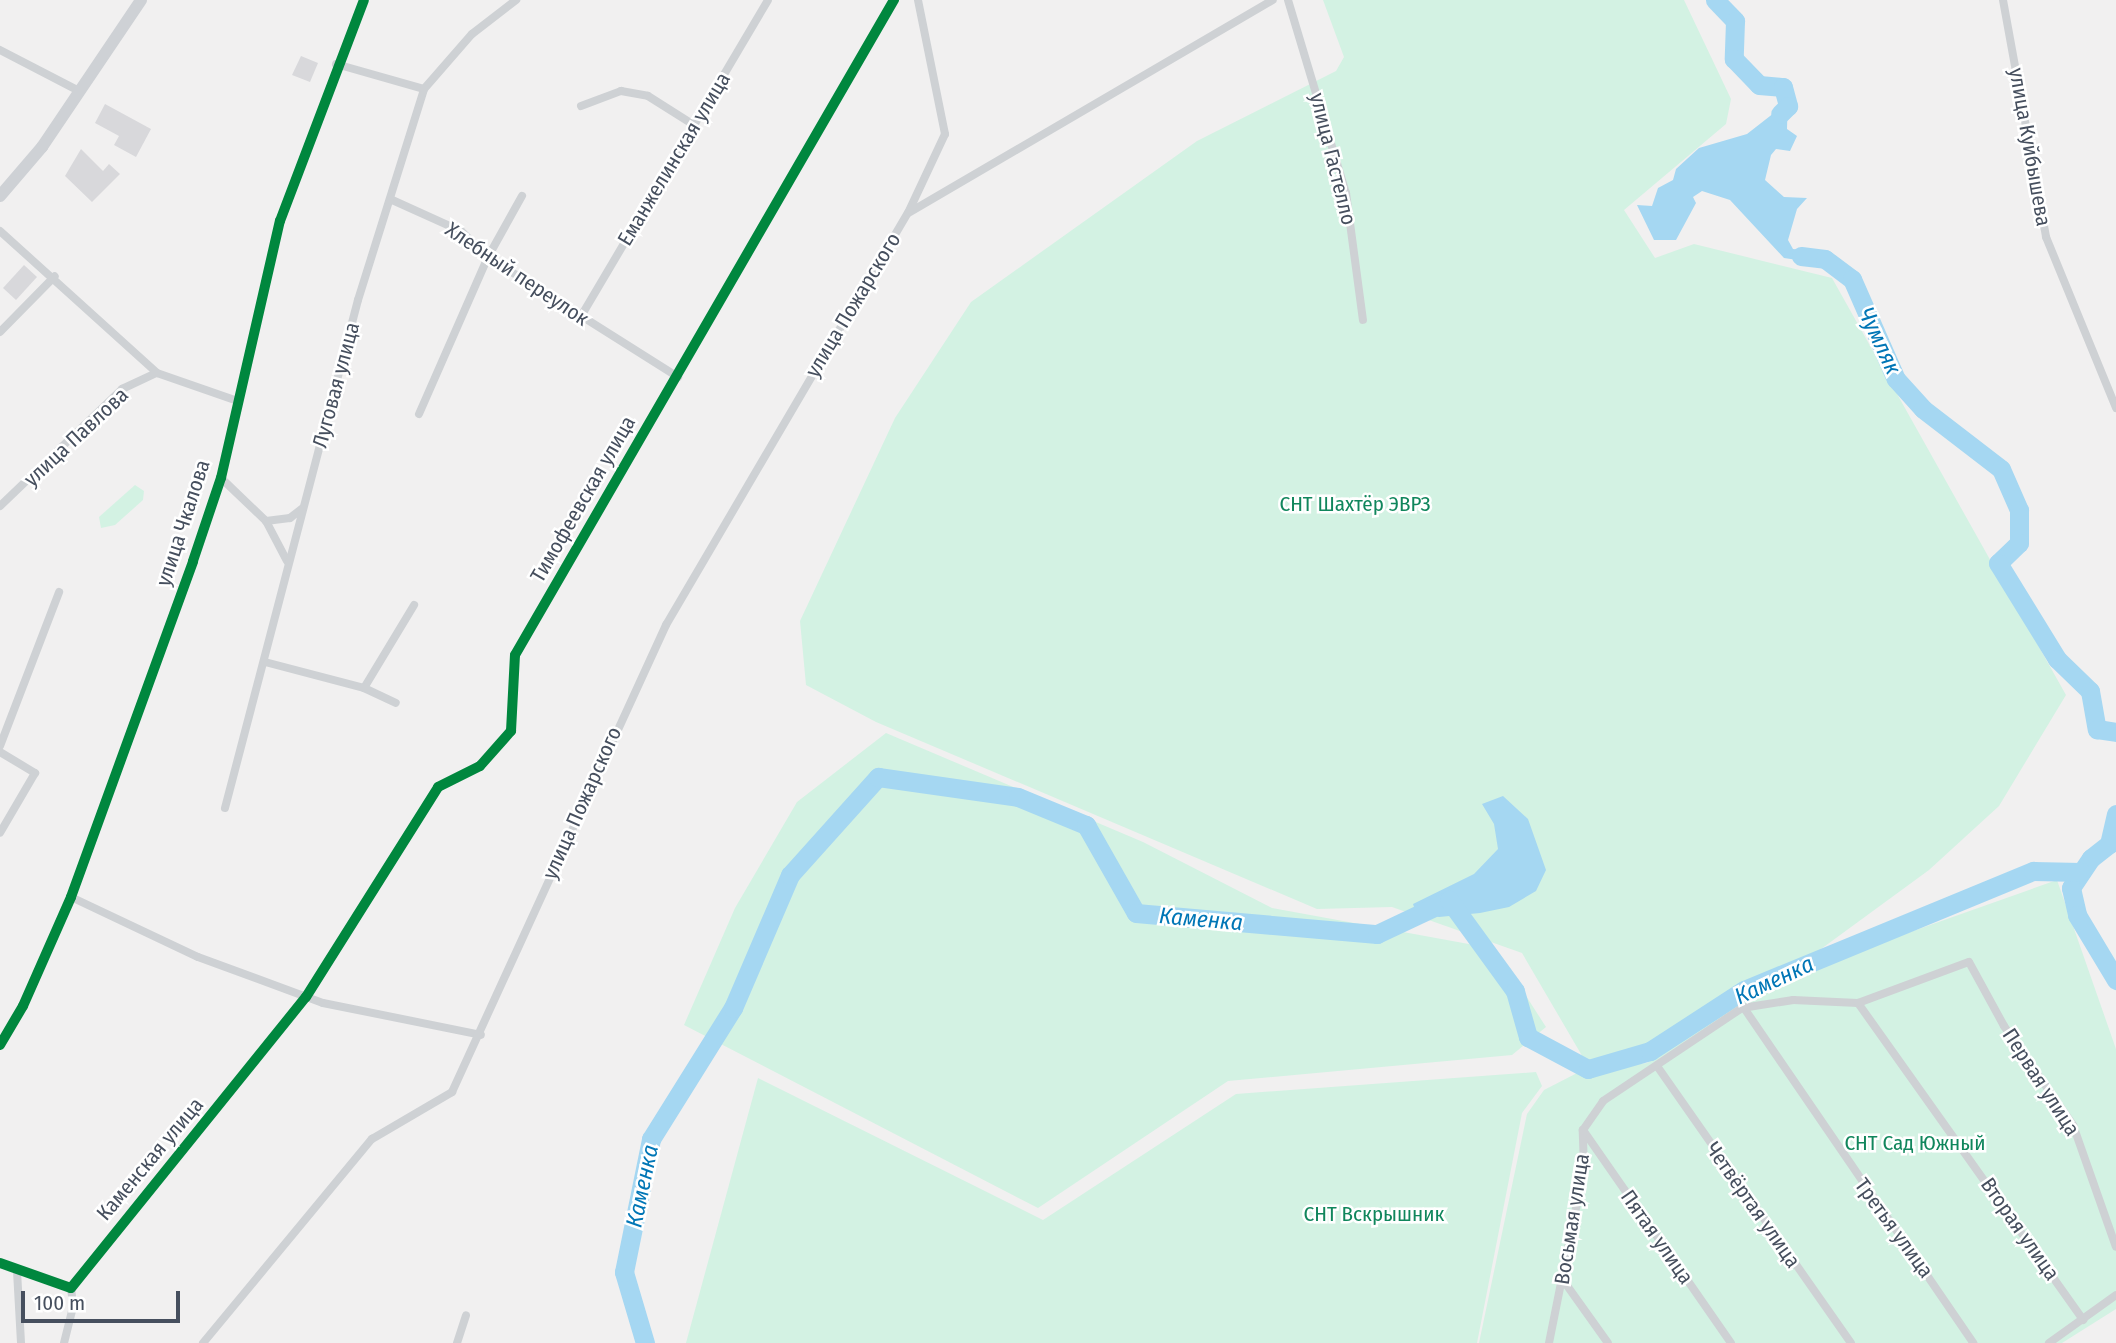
<!DOCTYPE html>
<meta charset="utf-8">
<style>
body{margin:0}
#map{position:relative;width:2116px;height:1343px;overflow:hidden;background:#f1f0f0;font-family:"Fira Sans Condensed",sans-serif}
div>[style]{position:absolute}
.green>*{inset:0;background:#d3f2e3}
.water>*{inset:0;background:#a5d7f2}
.river>*{height:19px;margin:-9.5px;padding:0 9.5px;transform-origin:9.5px;border-radius:9.5px;background:#a5d7f2}
.building>*{inset:0;background:#d8d8db}
.street>*{height:8px;margin:-4px;padding:0 4px;transform-origin:4px;border-radius:4px;background:#ced1d4}
.secondary>*{height:12px;margin:-6px;padding:0 6px;transform-origin:6px;border-radius:6px;background:#ced1d5}
.cycleway>*{height:10px;margin:-5px;padding:0 5px;transform-origin:5px;border-radius:5px;background:#00873e}
span{translate:-50% -50%;white-space:nowrap;text-align:center;line-height:1.15;-webkit-text-stroke:5px #fff;paint-order:stroke}
.street-label{font-size:21px;color:#464f5e}
.park-label{font-size:21px;color:#10865c}
.water-label{font-size:23px;color:#0176b6;font-style:italic}
.scale{position:absolute;left:21px;top:1291px;width:159px;height:32px;box-sizing:border-box;border:4px solid #464f5e;border-top:0;padding-left:9px;font-size:21px;line-height:24px;white-space:nowrap;color:#464f5e;-webkit-text-stroke:5px #fff;paint-order:stroke}
</style>
<div id="map">
<div class="green">
<i style="clip-path:polygon(1323px 0,1684px 0,1731px 99px,1726px 124px,1624px 210px,1655px 258px,1694px 244px,1832px 278px,2066px 695px,1999px 806px,1929px 870px,1821px 949px,1646px 1060px,1588px 1066px,1522px 953px,1392px 907px,1317px 909px,876px 722px,806px 685px,800px 621px,895px 418px,971px 302px,1197px 141px,1336px 71px,1344px 57px)"></i>
<i style="clip-path:polygon(135px 485px,144px 491px,143px 500px,115px 525px,101px 528px,99px 517px)"></i>
<i style="clip-path:polygon(886px 733px,1143px 842px,1272px 908px,1496px 949px,1546px 1027px,1512px 1055px,1228px 1081px,1038px 1208px,684px 1025px,735px 908px,797px 802px)"></i>
<i style="clip-path:polygon(2057px 880px,2116px 1049px,2116px 1309px,2062px 1343px,1479px 1343px,1527px 1114px,1544px 1090px,1581px 1071px,1647px 1063px,1772px 981px)"></i>
<i style="clip-path:polygon(1536px 1072px,1542px 1086px,1522px 1113px,1477px 1343px,686px 1343px,758px 1078px,1043px 1220px,1236px 1094px)"></i>
</div>
<div class="water">
<i style="clip-path:polygon(1788px 92px,1787px 129px,1797px 136px,1790px 151px,1776px 149px,1771px 155px,1765px 180px,1784px 197px,1807px 198px,1797px 209px,1788px 240px,1793px 249px,1832px 254px,1824px 264px,1784px 258px,1730px 200px,1702px 191px,1693px 197px,1696px 203px,1676px 240px,1654px 240px,1637px 205px,1652px 206px,1658px 188px,1673px 180px,1676px 169px,1699px 148px,1747px 134px,1783px 106px,1781px 95px)"></i>
<i style="clip-path:polygon(1503px 796px,1528px 819px,1546px 870px,1536px 891px,1509px 907px,1480px 913px,1439px 917px,1415px 910px,1413px 904px,1474px 874px,1498px 849px,1494px 824px,1482px 804px)"></i>
</div>
<div class="river">
<i style="left:1715px;top:0;width:29px;rotate:46deg"></i>
<i style="left:1735px;top:21px;width:38px;rotate:92deg"></i>
<i style="left:1734px;top:59px;width:36px;rotate:46deg"></i>
<i style="left:1759px;top:85px;width:24px;rotate:5deg"></i>
<i style="left:1783px;top:87px;width:20px;rotate:75deg"></i>
<i style="left:1788px;top:106px;width:11px;rotate:135deg"></i>
<i style="left:1801px;top:256px;width:24px;rotate:7deg"></i>
<i style="left:1825px;top:259px;width:34px;rotate:37deg"></i>
<i style="left:1852px;top:279px;width:109px;rotate:66.3deg"></i>
<i style="left:1896px;top:379px;width:40px;rotate:48deg"></i>
<i style="left:1923px;top:409px;width:98px;rotate:37.6deg"></i>
<i style="left:2001px;top:469px;width:45px;rotate:66.3deg"></i>
<i style="left:2019px;top:510px;width:33px;rotate:90deg"></i>
<i style="left:2019px;top:543px;width:29px;rotate:136deg"></i>
<i style="left:1998px;top:563px;width:113px;rotate:58.4deg"></i>
<i style="left:2057px;top:659px;width:46px;rotate:44.1deg"></i>
<i style="left:2090px;top:691px;width:39px;rotate:80deg"></i>
<i style="left:2097px;top:729px;width:19px;rotate:9deg"></i>
<i style="left:2116px;top:814px;width:31px;rotate:103deg"></i>
<i style="left:2109px;top:844px;width:23px;rotate:142deg"></i>
<i style="left:2091px;top:858px;width:36px;rotate:124deg"></i>
<i style="left:2071px;top:888px;width:28px;rotate:77deg"></i>
<i style="left:2077px;top:915px;width:76px;rotate:59deg"></i>
<i style="left:645px;top:1343px;width:74px;rotate:-106.5deg"></i>
<i style="left:624px;top:1272px;width:136px;rotate:-78.5deg"></i>
<i style="left:651px;top:1139px;width:155px;rotate:-58deg"></i>
<i style="left:733px;top:1008px;width:145px;rotate:-66.8deg"></i>
<i style="left:790px;top:875px;width:132px;rotate:-48.1deg"></i>
<i style="left:878px;top:777px;width:141px;rotate:8.1deg"></i>
<i style="left:1018px;top:797px;width:74px;rotate:22.4deg"></i>
<i style="left:1086px;top:825px;width:101px;rotate:60.4deg"></i>
<i style="left:1136px;top:913px;width:242px;rotate:5deg"></i>
<i style="left:1377px;top:934px;width:80px;rotate:-25.3deg"></i>
<i style="left:1449px;top:900px;width:112px;rotate:54deg"></i>
<i style="left:1515px;top:991px;width:48px;rotate:74.2deg"></i>
<i style="left:1528px;top:1037px;width:68px;rotate:28.1deg"></i>
<i style="left:1588px;top:1069px;width:65px;rotate:-16.2deg"></i>
<i style="left:1650px;top:1051px;width:112px;rotate:-33deg"></i>
<i style="left:1744px;top:990px;width:313px;rotate:-22.4deg"></i>
<i style="left:2033px;top:871px;width:48px;rotate:1.2deg"></i>
</div>
<div class="building">
<i style="clip-path:polygon(301px 56px,318px 63px,310px 82px,292px 75px)"></i>
<i style="clip-path:polygon(105px 104px,151px 129px,136px 157px,114px 145px,119px 136px,95px 123px)"></i>
<i style="clip-path:polygon(81px 149px,103px 171px,109px 164px,120px 174px,92px 202px,65px 176px)"></i>
<i style="clip-path:polygon(24px 265px,37px 277px,16px 300px,3px 288px)"></i>
</div>
<div class="street">
<i style="left:1288px;top:0;width:202px;rotate:73.3deg"></i>
<i style="left:1346px;top:193px;width:128px;rotate:82.4deg"></i>
<i style="left:2003px;top:0;width:241px;rotate:79.7deg"></i>
<i style="left:2046px;top:237px;width:185px;rotate:67.7deg"></i>
<i style="left:0;top:50px;width:91px;rotate:27.4deg"></i>
<i style="left:336px;top:64px;width:91px;rotate:15.9deg"></i>
<i style="left:581px;top:106px;width:43px;rotate:-20.6deg"></i>
<i style="left:621px;top:91px;width:27px;rotate:10deg"></i>
<i style="left:648px;top:96px;width:54px;rotate:32.2deg"></i>
<i style="left:390px;top:199px;width:78px;rotate:24.3deg"></i>
<i style="left:461px;top:231px;width:37px;rotate:44deg"></i>
<i style="left:488px;top:257px;width:225px;rotate:32.3deg"></i>
<i style="left:910px;top:212px;width:420px;rotate:-30.3deg"></i>
<i style="left:0;top:231px;width:212px;rotate:42.1deg"></i>
<i style="left:157px;top:373px;width:83px;rotate:19.1deg"></i>
<i style="left:580px;top:318px;width:369px;rotate:-59.4deg"></i>
<i style="left:0;top:332px;width:78px;rotate:-45.5deg"></i>
<i style="left:419px;top:414px;width:171px;rotate:-66.3deg"></i>
<i style="left:488px;top:257px;width:70px;rotate:-60.9deg"></i>
<i style="left:221px;top:478px;width:62px;rotate:43.7deg"></i>
<i style="left:266px;top:521px;width:45px;rotate:62.3deg"></i>
<i style="left:0;top:506px;width:169px;rotate:-43.8deg"></i>
<i style="left:122px;top:389px;width:38px;rotate:-25deg"></i>
<i style="left:266px;top:521px;width:24px;rotate:-7deg"></i>
<i style="left:290px;top:518px;width:16px;rotate:-38deg"></i>
<i style="left:265px;top:662px;width:102px;rotate:14.7deg"></i>
<i style="left:364px;top:688px;width:97px;rotate:-58.9deg"></i>
<i style="left:364px;top:688px;width:35px;rotate:25deg"></i>
<i style="left:0;top:746px;width:165px;rotate:-69deg"></i>
<i style="left:0;top:752px;width:41px;rotate:31deg"></i>
<i style="left:35px;top:773px;width:69px;rotate:120.3deg"></i>
<i style="left:225px;top:808px;width:525px;rotate:-75.33deg"></i>
<i style="left:358px;top:300px;width:221px;rotate:-72.6deg"></i>
<i style="left:424px;top:89px;width:73px;rotate:-48.9deg"></i>
<i style="left:472px;top:34px;width:56px;rotate:-37.7deg"></i>
<i style="left:71px;top:897px;width:140px;rotate:25.3deg"></i>
<i style="left:198px;top:957px;width:133px;rotate:20.2deg"></i>
<i style="left:323px;top:1003px;width:161px;rotate:11.4deg"></i>
<i style="left:1858px;top:1003px;width:389px;rotate:54.6deg"></i>
<i style="left:1744px;top:1008px;width:406px;rotate:55.6deg"></i>
<i style="left:0;top:1045px;width:45px;rotate:-59.5deg"></i>
<i style="left:23px;top:1006px;width:119px;rotate:-66.2deg"></i>
<i style="left:71px;top:897px;width:357px;rotate:-70deg"></i>
<i style="left:193px;top:561px;width:88px;rotate:-71.4deg"></i>
<i style="left:221px;top:478px;width:264px;rotate:-77.1deg"></i>
<i style="left:280px;top:221px;width:236px;rotate:-69.2deg"></i>
<i style="left:1657px;top:1066px;width:338px;rotate:55deg"></i>
<i style="left:1583px;top:1130px;width:259px;rotate:55.2deg"></i>
<i style="left:0;top:1263px;width:75px;rotate:19.4deg"></i>
<i style="left:71px;top:1288px;width:374px;rotate:-51.1deg"></i>
<i style="left:306px;top:997px;width:248px;rotate:-57.8deg"></i>
<i style="left:438px;top:787px;width:47px;rotate:-26.6deg"></i>
<i style="left:480px;top:766px;width:47px;rotate:-48.5deg"></i>
<i style="left:511px;top:731px;width:76px;rotate:-87deg"></i>
<i style="left:515px;top:655px;width:757px;rotate:-59.95deg"></i>
<i style="left:17px;top:1271px;width:72px;rotate:86.8deg"></i>
<i style="left:1563px;top:1280px;width:77px;rotate:54.5deg"></i>
<i style="left:64px;top:1343px;width:38px;rotate:-76deg"></i>
<i style="left:73px;top:1306px;width:18px;rotate:-96deg"></i>
<i style="left:203px;top:1343px;width:265px;rotate:-50.4deg"></i>
<i style="left:372px;top:1139px;width:93px;rotate:-30.4deg"></i>
<i style="left:452px;top:1092px;width:514px;rotate:-65.38deg"></i>
<i style="left:666px;top:625px;width:478px;rotate:-59.6deg"></i>
<i style="left:908px;top:213px;width:87px;rotate:-64.9deg"></i>
<i style="left:945px;top:134px;width:137px;rotate:-101.4deg"></i>
<i style="left:457px;top:1343px;width:29px;rotate:-72deg"></i>
<i style="left:1549px;top:1343px;width:178px;rotate:-78.7deg"></i>
<i style="left:1584px;top:1168px;width:38px;rotate:-92deg"></i>
<i style="left:1583px;top:1130px;width:35px;rotate:-55deg"></i>
<i style="left:1603px;top:1101px;width:167px;rotate:-33.8deg"></i>
<i style="left:1742px;top:1008px;width:52px;rotate:-8.9deg"></i>
<i style="left:1793px;top:1000px;width:65px;rotate:2.6deg"></i>
<i style="left:1858px;top:1003px;width:118px;rotate:-20.3deg"></i>
<i style="left:1969px;top:962px;width:73px;rotate:61.3deg"></i>
<i style="left:2004px;top:1026px;width:121px;rotate:55.1deg"></i>
<i style="left:2073px;top:1125px;width:129px;rotate:70.6deg"></i>
<i style="left:2049px;top:1343px;width:82px;rotate:-35.6deg"></i>
</div>
<div class="secondary">
<i style="left:0;top:196px;width:65px;rotate:-49.4deg"></i>
<i style="left:42px;top:147px;width:177px;rotate:-56deg"></i>
</div>
<div class="cycleway">
<i style="left:0;top:1045px;width:45px;rotate:-59.5deg"></i>
<i style="left:23px;top:1006px;width:119px;rotate:-66.2deg"></i>
<i style="left:71px;top:897px;width:357px;rotate:-70deg"></i>
<i style="left:193px;top:561px;width:88px;rotate:-71.4deg"></i>
<i style="left:221px;top:478px;width:264px;rotate:-77.1deg"></i>
<i style="left:280px;top:221px;width:236px;rotate:-69.2deg"></i>
<i style="left:0;top:1263px;width:75px;rotate:19.4deg"></i>
<i style="left:71px;top:1288px;width:374px;rotate:-51.1deg"></i>
<i style="left:306px;top:997px;width:248px;rotate:-57.8deg"></i>
<i style="left:438px;top:787px;width:47px;rotate:-26.6deg"></i>
<i style="left:480px;top:766px;width:47px;rotate:-48.5deg"></i>
<i style="left:511px;top:731px;width:76px;rotate:-87deg"></i>
<i style="left:515px;top:655px;width:757px;rotate:-59.95deg"></i>
</div>
<div class="street-label">
<span style="left:2030px;top:147px;rotate:80deg">улица Куйбышева</span>
<span style="left:674px;top:159px;rotate:-59deg">Еманжелинская улица</span>
<span style="left:1333px;top:159px;rotate:76deg">улица Гастелло</span>
<span style="left:517px;top:274px;rotate:34deg">Хлебный переулок</span>
<span style="left:853px;top:305px;rotate:-59deg">улица Пожарского</span>
<span style="left:336px;top:385px;rotate:-75deg">Луговая улица</span>
<span style="left:76px;top:437px;rotate:-43deg">улица Павлова</span>
<span style="left:583px;top:499px;rotate:-60deg">Тимофеевская улица</span>
<span style="left:183px;top:523px;rotate:-72deg">улица Чкалова</span>
<span style="left:582px;top:803px;rotate:-66deg">улица Пожарского</span>
<span style="left:2041px;top:1082px;rotate:57deg">Первая улица</span>
<span style="left:150px;top:1159px;rotate:-50deg">Каменская улица</span>
<span style="left:1753px;top:1205px;rotate:55deg">Четвёртая улица</span>
<span style="left:1572px;top:1219px;rotate:-81deg">Восьмая улица</span>
<span style="left:1894px;top:1228px;rotate:54deg">Третья улица</span>
<span style="left:2020px;top:1229px;rotate:55deg">Вторая улица</span>
<span style="left:1657px;top:1237px;rotate:55deg">Пятая улица</span>
</div>
<div class="park-label">
<span style="left:1355px;top:504px">СНТ Шахтёр ЭВРЗ</span>
<span style="left:1915px;top:1143px">СНТ Сад Южный</span>
<span style="left:1374px;top:1214px">СНТ Вскрышник</span>
</div>
<div class="water-label">
<span style="left:1880px;top:341px;rotate:65deg">Чумляк</span>
<span style="left:1201px;top:919px;rotate:5deg">Каменка</span>
<span style="left:1774px;top:980px;rotate:-25deg">Каменка</span>
<span style="left:642px;top:1186px;rotate:-78deg">Каменка</span>
</div>
<div class="scale">100 m</div>
</div>
